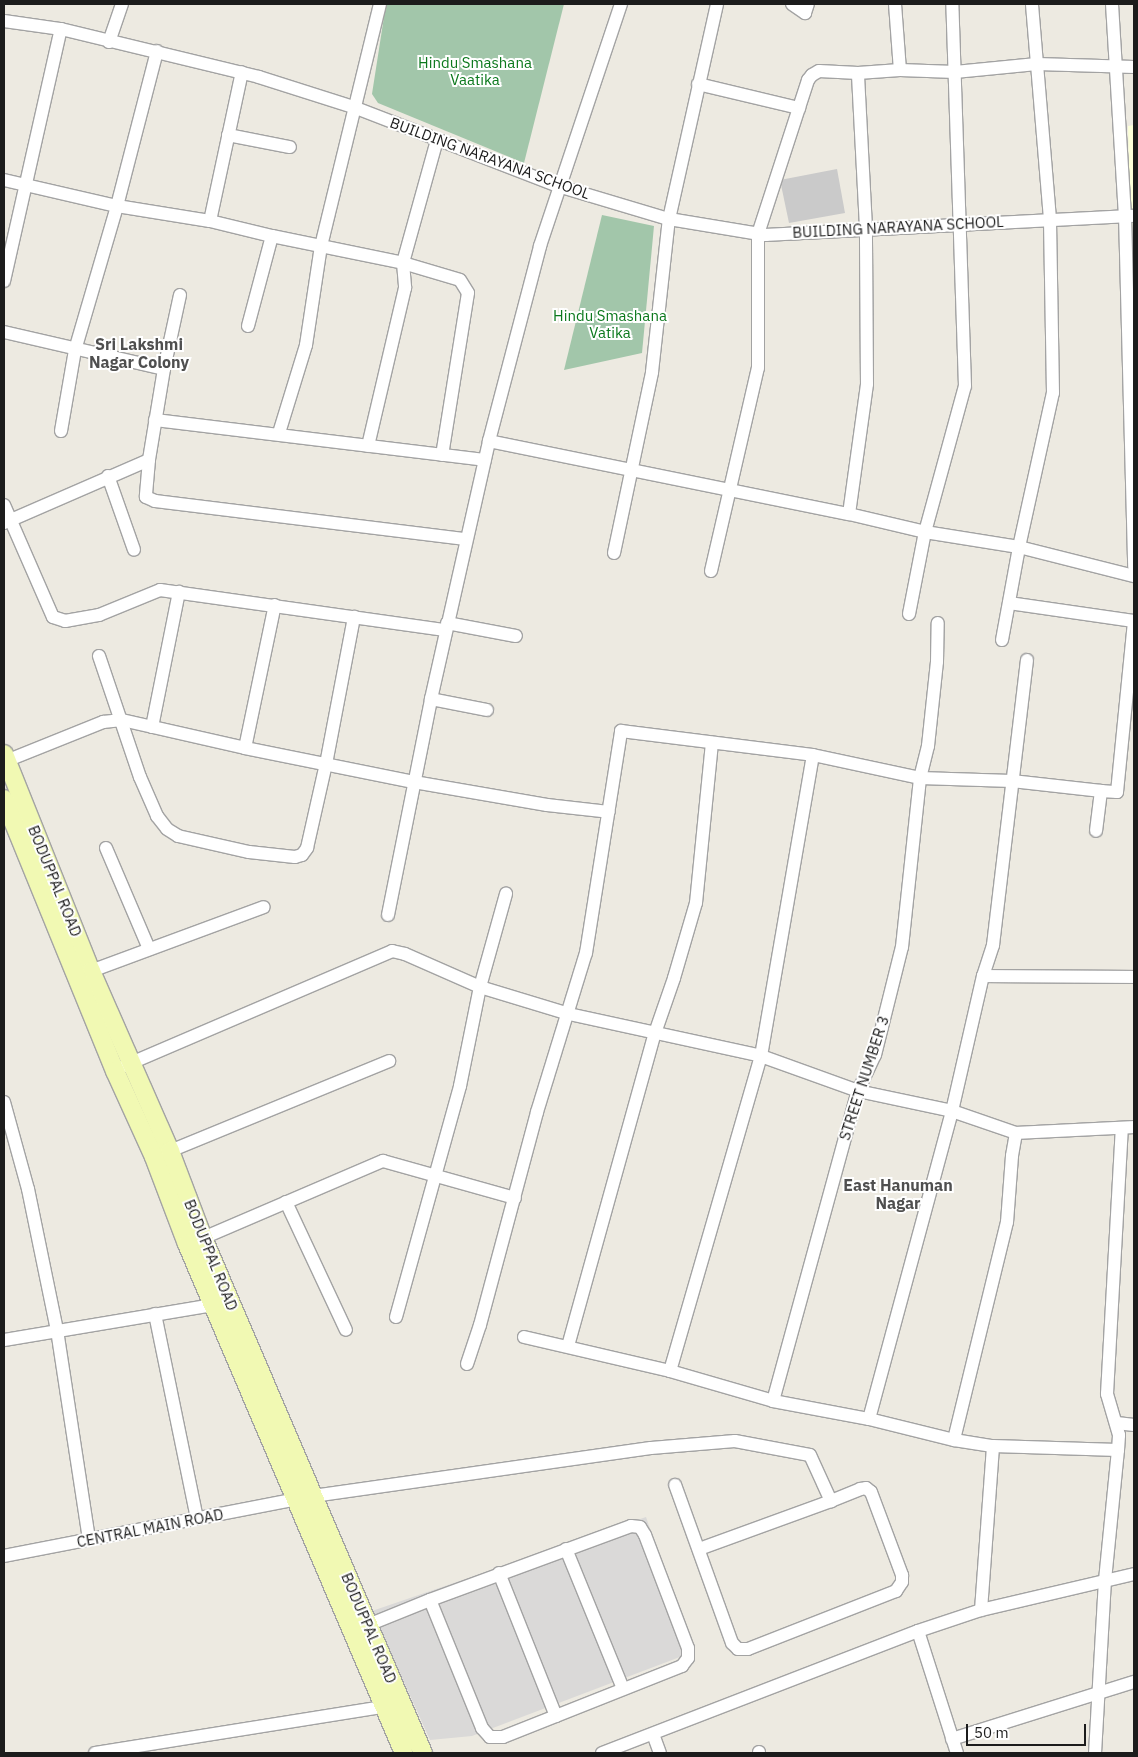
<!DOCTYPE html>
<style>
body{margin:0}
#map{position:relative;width:1138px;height:1757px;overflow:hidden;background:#edeae1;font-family:"IBM Plex Sans",sans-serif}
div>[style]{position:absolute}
.residential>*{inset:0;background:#dad9d8}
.education>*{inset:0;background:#fcffd8}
.religious>*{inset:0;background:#cacaca}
.cemetery>*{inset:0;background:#a2c6aa}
.roads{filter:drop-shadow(1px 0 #a3a3a3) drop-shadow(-1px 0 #a3a3a3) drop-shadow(0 1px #a3a3a3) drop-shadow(0 -1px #a3a3a3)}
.street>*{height:12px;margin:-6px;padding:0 6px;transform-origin:6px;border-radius:6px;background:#fff}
.secondary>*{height:18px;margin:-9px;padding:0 9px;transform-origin:9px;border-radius:9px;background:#f1f9b3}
span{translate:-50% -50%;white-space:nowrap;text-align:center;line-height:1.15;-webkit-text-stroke:4px #fff;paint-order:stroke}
.park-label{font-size:15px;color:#0b781c}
.street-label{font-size:15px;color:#1c1c1c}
.neighbourhood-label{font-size:16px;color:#4f4f4f;font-weight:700}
.frame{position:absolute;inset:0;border:5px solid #1c1c1c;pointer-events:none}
.scale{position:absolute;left:966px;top:1724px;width:120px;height:22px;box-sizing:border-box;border:2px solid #1c1c1c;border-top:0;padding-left:6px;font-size:15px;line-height:18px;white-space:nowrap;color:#1c1c1c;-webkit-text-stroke:4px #fff;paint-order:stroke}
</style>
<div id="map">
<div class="residential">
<i style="clip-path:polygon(646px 1517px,693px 1652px,472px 1736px,430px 1740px,372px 1611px)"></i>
</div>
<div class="education">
<i style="clip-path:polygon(1134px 125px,1134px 296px,1132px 296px,1128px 126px)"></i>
</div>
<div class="religious">
<i style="clip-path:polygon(837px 169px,845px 213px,789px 223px,780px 180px)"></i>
</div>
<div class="cemetery">
<i style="clip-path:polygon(386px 4px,564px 4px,524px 163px,378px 103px,372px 94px)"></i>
<i style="clip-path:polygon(602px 215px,654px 226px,642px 353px,564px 370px)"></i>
</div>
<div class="roads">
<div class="street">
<i style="left:792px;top:4px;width:16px;rotate:35deg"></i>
<i style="left:805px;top:13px;width:9px;rotate:-72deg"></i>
<i style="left:895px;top:4px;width:66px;rotate:85.7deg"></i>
<i style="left:1112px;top:4px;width:211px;rotate:86.5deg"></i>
<i style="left:1125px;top:215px;width:352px;rotate:88.5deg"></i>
<i style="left:4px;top:21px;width:58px;rotate:8deg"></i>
<i style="left:61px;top:29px;width:204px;rotate:13.6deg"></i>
<i style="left:259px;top:77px;width:102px;rotate:17.7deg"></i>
<i style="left:356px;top:108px;width:217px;rotate:21.1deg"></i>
<i style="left:558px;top:186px;width:116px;rotate:16.6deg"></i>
<i style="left:669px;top:219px;width:98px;rotate:9.4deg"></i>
<i style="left:766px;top:235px;width:368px;rotate:-3deg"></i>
<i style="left:109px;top:42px;width:40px;rotate:-71.1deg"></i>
<i style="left:698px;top:84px;width:104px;rotate:13.4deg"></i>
<i style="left:228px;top:135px;width:63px;rotate:11deg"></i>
<i style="left:437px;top:140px;width:128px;rotate:105.5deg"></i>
<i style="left:403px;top:263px;width:59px;rotate:16.6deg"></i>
<i style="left:460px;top:280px;width:15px;rotate:58deg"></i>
<i style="left:468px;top:293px;width:164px;rotate:99.1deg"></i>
<i style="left:4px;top:180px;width:116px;rotate:13deg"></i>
<i style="left:117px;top:206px;width:94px;rotate:9.2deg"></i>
<i style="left:210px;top:221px;width:64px;rotate:13.6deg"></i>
<i style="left:272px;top:236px;width:134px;rotate:11.6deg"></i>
<i style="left:403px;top:263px;width:25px;rotate:85deg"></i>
<i style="left:405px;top:288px;width:162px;rotate:103.2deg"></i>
<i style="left:210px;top:221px;width:152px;rotate:-77.9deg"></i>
<i style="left:4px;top:281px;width:258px;rotate:-77.3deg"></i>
<i style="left:180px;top:295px;width:76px;rotate:102.2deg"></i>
<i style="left:164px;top:369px;width:92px;rotate:99.4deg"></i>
<i style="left:149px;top:460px;width:37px;rotate:95deg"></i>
<i style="left:146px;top:497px;width:10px;rotate:24deg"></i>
<i style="left:155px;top:501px;width:313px;rotate:7deg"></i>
<i style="left:248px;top:326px;width:93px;rotate:-75.1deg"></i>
<i style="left:4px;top:332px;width:164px;rotate:13deg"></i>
<i style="left:155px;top:420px;width:332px;rotate:6.9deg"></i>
<i style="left:61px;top:431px;width:82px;rotate:-80.2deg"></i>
<i style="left:75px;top:350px;width:150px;rotate:-73.7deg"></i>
<i style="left:117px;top:206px;width:160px;rotate:-75.5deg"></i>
<i style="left:279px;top:433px;width:92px;rotate:-72.9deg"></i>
<i style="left:306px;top:345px;width:100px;rotate:-81.4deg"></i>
<i style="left:321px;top:246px;width:249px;rotate:-76.3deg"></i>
<i style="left:489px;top:441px;width:202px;rotate:-75.3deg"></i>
<i style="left:540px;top:246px;width:255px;rotate:-71.5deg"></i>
<i style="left:108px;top:476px;width:78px;rotate:70.6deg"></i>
<i style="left:4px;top:505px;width:122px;rotate:66.4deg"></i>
<i style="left:53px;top:617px;width:13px;rotate:18deg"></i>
<i style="left:65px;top:621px;width:35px;rotate:-10deg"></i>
<i style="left:99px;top:615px;width:66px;rotate:-22.3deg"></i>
<i style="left:160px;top:590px;width:288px;rotate:8deg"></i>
<i style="left:849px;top:514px;width:131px;rotate:-82.1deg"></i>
<i style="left:867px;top:384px;width:156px;rotate:-90.4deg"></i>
<i style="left:866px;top:228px;width:155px;rotate:-93deg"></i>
<i style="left:4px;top:523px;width:158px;rotate:-23.5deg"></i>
<i style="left:614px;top:553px;width:185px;rotate:-78.1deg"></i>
<i style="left:652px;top:372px;width:154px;rotate:-83.7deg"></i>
<i style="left:669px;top:219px;width:220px;rotate:-77.4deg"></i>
<i style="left:711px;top:571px;width:208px;rotate:-77deg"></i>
<i style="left:758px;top:368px;width:134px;rotate:-90deg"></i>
<i style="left:758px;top:234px;width:162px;rotate:-72deg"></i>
<i style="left:808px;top:80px;width:6px;rotate:-51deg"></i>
<i style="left:812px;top:75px;width:8px;rotate:-30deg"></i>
<i style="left:819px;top:71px;width:39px;rotate:3deg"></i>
<i style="left:858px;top:73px;width:42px;rotate:-4.1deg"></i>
<i style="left:900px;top:70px;width:55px;rotate:2.1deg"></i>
<i style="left:955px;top:72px;width:82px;rotate:-5.6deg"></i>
<i style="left:1037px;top:64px;width:97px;rotate:1.8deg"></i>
<i style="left:1009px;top:603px;width:126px;rotate:8.2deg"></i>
<i style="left:909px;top:614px;width:84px;rotate:-79deg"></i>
<i style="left:925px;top:532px;width:151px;rotate:-74.7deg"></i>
<i style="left:965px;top:386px;width:382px;rotate:-91.9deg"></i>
<i style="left:447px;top:623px;width:70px;rotate:10.7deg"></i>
<i style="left:1002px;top:640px;width:95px;rotate:-79.6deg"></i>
<i style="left:1019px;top:547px;width:158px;rotate:-77.6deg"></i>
<i style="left:1053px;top:393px;width:174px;rotate:-91deg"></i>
<i style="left:1050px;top:219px;width:216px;rotate:-94.8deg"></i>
<i style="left:99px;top:656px;width:128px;rotate:71.3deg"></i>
<i style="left:140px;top:777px;width:43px;rotate:66.4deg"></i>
<i style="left:157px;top:816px;width:16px;rotate:52deg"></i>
<i style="left:167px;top:829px;width:13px;rotate:32deg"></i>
<i style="left:178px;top:836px;width:73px;rotate:12.7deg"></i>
<i style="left:249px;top:852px;width:46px;rotate:6.2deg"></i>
<i style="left:295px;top:857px;width:7px;rotate:-16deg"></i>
<i style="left:302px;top:855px;width:9px;rotate:-54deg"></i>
<i style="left:307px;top:848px;width:86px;rotate:-77.3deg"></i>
<i style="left:326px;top:764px;width:150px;rotate:-79.2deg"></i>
<i style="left:431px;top:699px;width:57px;rotate:11.1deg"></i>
<i style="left:152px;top:727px;width:138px;rotate:-78.7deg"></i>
<i style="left:245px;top:748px;width:146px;rotate:-78.2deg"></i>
<i style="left:6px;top:761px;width:105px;rotate:-21.9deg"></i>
<i style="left:103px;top:722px;width:19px;rotate:-6deg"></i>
<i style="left:122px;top:720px;width:126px;rotate:12.8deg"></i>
<i style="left:245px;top:748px;width:172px;rotate:11.4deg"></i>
<i style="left:414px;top:782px;width:135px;rotate:9.8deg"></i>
<i style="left:547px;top:805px;width:62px;rotate:6.4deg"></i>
<i style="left:1101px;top:791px;width:16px;rotate:4deg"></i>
<i style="left:1117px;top:792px;width:171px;rotate:-84.3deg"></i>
<i style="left:106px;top:848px;width:110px;rotate:66.9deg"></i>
<i style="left:388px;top:915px;width:220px;rotate:-78.7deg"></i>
<i style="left:431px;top:699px;width:264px;rotate:-77.3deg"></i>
<i style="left:489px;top:441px;width:367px;rotate:11.5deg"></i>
<i style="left:849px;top:514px;width:78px;rotate:13.3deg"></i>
<i style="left:925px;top:532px;width:95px;rotate:9.1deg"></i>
<i style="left:1019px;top:547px;width:119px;rotate:14.2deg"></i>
<i style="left:91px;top:971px;width:184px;rotate:-20.3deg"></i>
<i style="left:983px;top:976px;width:151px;rotate:0.4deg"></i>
<i style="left:124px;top:1066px;width:292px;rotate:-23.2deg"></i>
<i style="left:392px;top:951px;width:13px;rotate:13deg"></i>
<i style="left:405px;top:954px;width:82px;rotate:23.7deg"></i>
<i style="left:480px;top:987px;width:93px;rotate:16.9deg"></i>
<i style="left:569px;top:1014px;width:197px;rotate:12.3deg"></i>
<i style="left:761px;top:1056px;width:103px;rotate:19.8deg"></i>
<i style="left:858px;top:1091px;width:96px;rotate:12deg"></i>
<i style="left:952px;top:1111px;width:68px;rotate:19deg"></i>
<i style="left:1016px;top:1133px;width:23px;rotate:100deg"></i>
<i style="left:1012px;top:1156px;width:66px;rotate:94.3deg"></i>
<i style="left:1007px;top:1222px;width:224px;rotate:103.7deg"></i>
<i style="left:4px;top:1102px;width:90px;rotate:74.6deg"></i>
<i style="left:28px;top:1189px;width:144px;rotate:78.4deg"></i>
<i style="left:57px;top:1330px;width:212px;rotate:81.3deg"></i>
<i style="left:1016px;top:1133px;width:118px;rotate:-2.9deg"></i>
<i style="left:170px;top:1151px;width:237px;rotate:-22.3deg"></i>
<i style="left:286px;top:1202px;width:141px;rotate:64.9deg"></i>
<i style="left:203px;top:1238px;width:196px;rotate:-23.2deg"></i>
<i style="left:383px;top:1161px;width:137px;rotate:15.7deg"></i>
<i style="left:155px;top:1314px;width:209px;rotate:78.4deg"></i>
<i style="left:396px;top:1317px;width:240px;rotate:-74.5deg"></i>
<i style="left:460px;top:1086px;width:101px;rotate:-78.6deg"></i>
<i style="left:480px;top:987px;width:97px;rotate:-74.4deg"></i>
<i style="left:524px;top:1337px;width:150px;rotate:13.1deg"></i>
<i style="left:670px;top:1371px;width:107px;rotate:16.2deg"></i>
<i style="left:773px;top:1401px;width:98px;rotate:10.6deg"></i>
<i style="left:869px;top:1419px;width:88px;rotate:13.9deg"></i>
<i style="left:954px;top:1440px;width:39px;rotate:9deg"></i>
<i style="left:993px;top:1446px;width:125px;rotate:1.8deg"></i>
<i style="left:1118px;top:1450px;width:131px;rotate:95.7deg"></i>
<i style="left:1105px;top:1580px;width:173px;rotate:93.3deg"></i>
<i style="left:4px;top:1340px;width:212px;rotate:-9.5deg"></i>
<i style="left:568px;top:1346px;width:325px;rotate:-74.5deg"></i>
<i style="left:655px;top:1033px;width:58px;rotate:-70.9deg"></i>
<i style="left:674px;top:978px;width:78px;rotate:-73.7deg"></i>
<i style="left:696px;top:903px;width:161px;rotate:-84.3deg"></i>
<i style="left:467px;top:1364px;width:41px;rotate:-71.6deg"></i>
<i style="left:480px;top:1325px;width:220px;rotate:-75deg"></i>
<i style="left:537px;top:1112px;width:166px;rotate:-72.9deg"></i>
<i style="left:586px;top:953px;width:225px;rotate:-81deg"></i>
<i style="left:621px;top:731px;width:193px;rotate:7.1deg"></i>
<i style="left:813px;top:755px;width:109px;rotate:12.1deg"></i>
<i style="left:920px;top:778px;width:92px;rotate:1.9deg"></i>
<i style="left:1012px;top:781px;width:90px;rotate:6.4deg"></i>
<i style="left:1101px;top:791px;width:40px;rotate:97.1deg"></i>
<i style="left:670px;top:1371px;width:328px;rotate:-73.9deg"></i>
<i style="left:761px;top:1056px;width:305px;rotate:-80.2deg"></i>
<i style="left:773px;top:1401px;width:321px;rotate:-74.7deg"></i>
<i style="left:858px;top:1091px;width:40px;rotate:-65deg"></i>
<i style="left:875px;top:1055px;width:111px;rotate:-76deg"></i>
<i style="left:902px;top:947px;width:170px;rotate:-83.9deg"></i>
<i style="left:920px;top:778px;width:33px;rotate:-76deg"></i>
<i style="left:928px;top:746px;width:84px;rotate:-83.9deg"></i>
<i style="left:937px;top:662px;width:39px;rotate:-89deg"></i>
<i style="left:869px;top:1419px;width:319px;rotate:-74.9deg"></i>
<i style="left:952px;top:1111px;width:139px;rotate:-77.1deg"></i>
<i style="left:983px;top:976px;width:33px;rotate:-72deg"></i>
<i style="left:993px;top:945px;width:287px;rotate:-83.2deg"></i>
<i style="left:1117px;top:1423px;width:17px;rotate:7deg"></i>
<i style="left:1118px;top:1450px;width:15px;rotate:-86deg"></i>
<i style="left:1119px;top:1435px;width:43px;rotate:-106.3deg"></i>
<i style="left:1107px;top:1394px;width:266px;rotate:-86.8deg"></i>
<i style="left:631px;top:1526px;width:9px;rotate:6deg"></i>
<i style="left:640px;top:1527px;width:9px;rotate:58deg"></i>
<i style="left:645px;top:1535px;width:121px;rotate:69.2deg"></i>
<i style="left:688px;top:1648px;width:10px;rotate:90deg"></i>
<i style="left:688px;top:1658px;width:10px;rotate:127deg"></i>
<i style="left:682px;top:1666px;width:193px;rotate:158.4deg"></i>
<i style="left:503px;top:1737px;width:13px;rotate:180deg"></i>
<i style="left:490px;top:1737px;width:12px;rotate:-132deg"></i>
<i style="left:482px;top:1728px;width:138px;rotate:-112.1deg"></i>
<i style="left:430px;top:1600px;width:214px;rotate:-20.2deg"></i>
<i style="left:566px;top:1549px;width:151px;rotate:67.8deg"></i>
<i style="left:699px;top:1549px;width:140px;rotate:-20deg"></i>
<i style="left:4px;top:1556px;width:315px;rotate:-11deg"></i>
<i style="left:313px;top:1496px;width:341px;rotate:-8.1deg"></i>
<i style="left:651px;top:1448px;width:84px;rotate:-4.8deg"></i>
<i style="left:735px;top:1441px;width:76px;rotate:10.6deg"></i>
<i style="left:810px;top:1455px;width:51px;rotate:65.5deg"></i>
<i style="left:831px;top:1501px;width:31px;rotate:-22deg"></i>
<i style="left:860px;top:1489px;width:6px;rotate:-9deg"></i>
<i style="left:866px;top:1488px;width:6px;rotate:39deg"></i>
<i style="left:871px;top:1492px;width:89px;rotate:69.5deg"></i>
<i style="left:902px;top:1575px;width:7px;rotate:90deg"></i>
<i style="left:902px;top:1582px;width:11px;rotate:124deg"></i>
<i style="left:896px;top:1591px;width:159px;rotate:158.6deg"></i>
<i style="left:748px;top:1649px;width:10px;rotate:180deg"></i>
<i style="left:738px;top:1649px;width:8px;rotate:-135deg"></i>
<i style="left:732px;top:1643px;width:168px;rotate:-109.8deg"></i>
<i style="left:499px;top:1573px;width:154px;rotate:68.3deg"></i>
<i style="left:981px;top:1610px;width:164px;rotate:-85.8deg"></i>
<i style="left:368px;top:1625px;width:67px;rotate:-22deg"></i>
<i style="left:918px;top:1631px;width:128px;rotate:72.3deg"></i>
<i style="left:653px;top:1734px;width:20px;rotate:70deg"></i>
<i style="left:952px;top:1739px;width:191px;rotate:-17.4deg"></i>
<i style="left:759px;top:1752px;width:1px;rotate:90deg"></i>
<i style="left:95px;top:1753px;width:292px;rotate:-9.1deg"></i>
<i style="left:602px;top:1753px;width:339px;rotate:-21.1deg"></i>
<i style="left:918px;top:1631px;width:66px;rotate:-18.4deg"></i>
<i style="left:981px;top:1610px;width:157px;rotate:-13.2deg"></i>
</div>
<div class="secondary">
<i style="left:4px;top:754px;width:234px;rotate:68.2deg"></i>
<i style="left:91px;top:971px;width:197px;rotate:66.3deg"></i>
<i style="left:170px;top:1151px;width:93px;rotate:69.2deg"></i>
<i style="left:203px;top:1238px;width:560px;rotate:66.87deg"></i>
<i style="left:4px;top:799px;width:294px;rotate:67.8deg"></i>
<i style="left:115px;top:1071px;width:94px;rotate:65.6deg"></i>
<i style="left:154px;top:1157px;width:93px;rotate:69.2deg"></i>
<i style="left:187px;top:1244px;width:553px;rotate:66.91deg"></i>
</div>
</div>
<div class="park-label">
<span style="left:475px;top:71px">Hindu Smashana<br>Vaatika</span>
<span style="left:610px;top:324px">Hindu Smashana<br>Vatika</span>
</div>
<div class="street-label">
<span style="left:490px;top:158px;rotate:20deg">BUILDING NARAYANA SCHOOL</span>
<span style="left:898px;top:227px;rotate:-3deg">BUILDING NARAYANA SCHOOL</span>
<span style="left:55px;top:881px;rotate:68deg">BODUPPAL ROAD</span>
<span style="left:864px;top:1078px;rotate:-72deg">STREET NUMBER 3</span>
<span style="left:211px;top:1255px;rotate:68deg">BODUPPAL ROAD</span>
<span style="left:150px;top:1528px;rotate:-11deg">CENTRAL MAIN ROAD</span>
<span style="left:369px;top:1628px;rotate:67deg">BODUPPAL ROAD</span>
</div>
<div class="neighbourhood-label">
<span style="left:139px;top:353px">Sri Lakshmi<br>Nagar Colony</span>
<span style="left:898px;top:1194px">East Hanuman<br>Nagar</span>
</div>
<div class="frame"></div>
<div class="scale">50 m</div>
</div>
